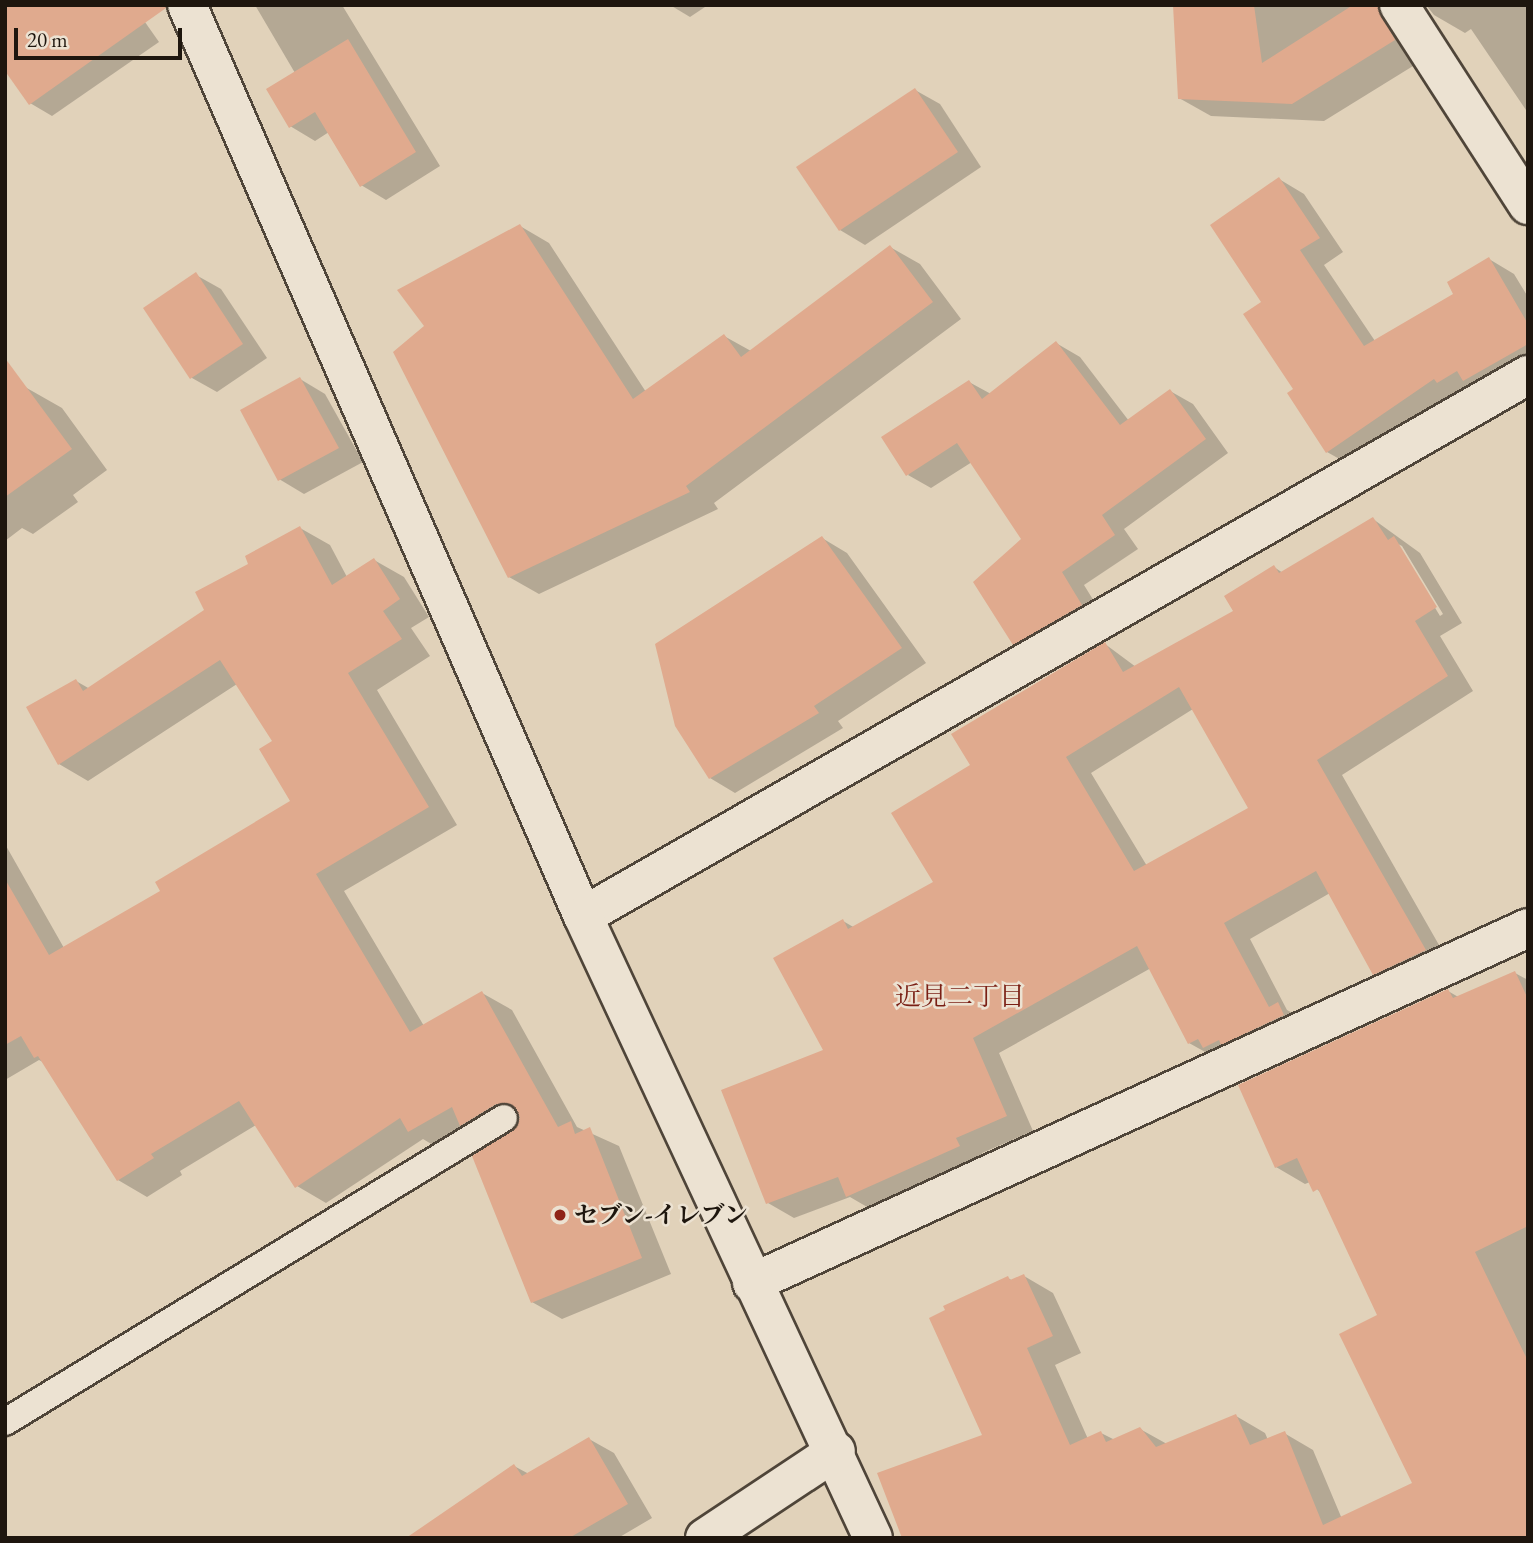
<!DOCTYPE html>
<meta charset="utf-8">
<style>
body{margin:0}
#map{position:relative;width:1533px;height:1543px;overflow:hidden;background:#e1d2ba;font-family:"EB Garamond","Noto Serif JP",serif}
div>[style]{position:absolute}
.shadow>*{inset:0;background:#0003}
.building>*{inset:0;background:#e0aa8e}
.roads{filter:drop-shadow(2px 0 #4f4539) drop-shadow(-2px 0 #4f4539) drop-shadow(0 2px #4f4539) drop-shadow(0 -2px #4f4539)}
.service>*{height:26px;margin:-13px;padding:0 13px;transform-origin:13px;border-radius:13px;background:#ece2d2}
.minor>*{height:38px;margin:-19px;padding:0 19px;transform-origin:19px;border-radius:19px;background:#ece2d2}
.tertiary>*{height:38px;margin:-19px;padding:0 19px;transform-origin:19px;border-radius:19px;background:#ece2d2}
.dots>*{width:19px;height:19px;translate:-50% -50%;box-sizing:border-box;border:4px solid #ece2d2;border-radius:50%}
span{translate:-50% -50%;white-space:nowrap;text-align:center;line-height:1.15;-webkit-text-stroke:5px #ece2d2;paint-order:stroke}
.poi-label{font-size:24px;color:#1e160e;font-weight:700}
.left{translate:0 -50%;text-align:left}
.neighbourhood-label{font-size:26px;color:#7a1f14}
.frame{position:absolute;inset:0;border:7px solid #1e160e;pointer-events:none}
.scale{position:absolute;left:14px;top:28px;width:168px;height:32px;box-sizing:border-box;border:4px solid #1e160e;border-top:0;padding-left:9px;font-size:21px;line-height:24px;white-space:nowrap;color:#1e160e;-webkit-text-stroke:5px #ece2d2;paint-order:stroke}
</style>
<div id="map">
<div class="shadow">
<i style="clip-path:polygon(133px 5px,159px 42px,52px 116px,30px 103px)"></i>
<i style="clip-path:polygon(255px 5px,342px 5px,440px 166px,386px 200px,361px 185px,329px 132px,315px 141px,290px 126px,295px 73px)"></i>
<i style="clip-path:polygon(670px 5px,708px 5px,690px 17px)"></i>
<i style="clip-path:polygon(1175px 5px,1418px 5px,1426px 58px,1324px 121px,1211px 116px,1179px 98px)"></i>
<i style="clip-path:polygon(1426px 5px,1528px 5px,1528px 113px,1471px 29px,1465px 33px,1434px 15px)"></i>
<i style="clip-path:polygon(915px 90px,940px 104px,981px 167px,865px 245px,840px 230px,798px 168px)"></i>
<i style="clip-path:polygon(1279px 179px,1304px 194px,1343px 252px,1324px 265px,1375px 341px,1456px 295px,1489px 259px,1514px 274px,1528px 297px,1528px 372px,1352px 466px,1327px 452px,1295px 390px,1264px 303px)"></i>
<i style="clip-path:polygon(520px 226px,549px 243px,646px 392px,724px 336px,751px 351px,890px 247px,920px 264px,961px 319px,714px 503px,718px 509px,539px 594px,509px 577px,426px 326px)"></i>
<i style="clip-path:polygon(196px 275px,221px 289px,267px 358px,217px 392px,192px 378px)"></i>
<i style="clip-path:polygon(1056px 343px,1080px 357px,1129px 421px,1170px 391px,1193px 404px,1228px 453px,1124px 529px,1138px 549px,1084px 585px,1105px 619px,1038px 657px,1014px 643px,1023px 539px,972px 462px,931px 488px,908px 475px,969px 382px,991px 394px)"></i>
<i style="clip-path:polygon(300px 379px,325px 394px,363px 462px,304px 494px,279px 479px)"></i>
<i style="clip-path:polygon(25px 387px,62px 408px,107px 470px,73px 495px,78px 502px,33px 534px,22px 528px,5px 541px,5px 402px)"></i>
<i style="clip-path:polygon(evenodd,1373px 519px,1420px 553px,1462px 623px,1440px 636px,1473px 691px,1342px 775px,1451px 966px,1401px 989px,1375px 973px,1330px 893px,1250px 939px,1287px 1010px,1304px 1019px,1216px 1058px,1189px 1043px,1151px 968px,999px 1053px,1033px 1131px,982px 1153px,985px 1161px,874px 1211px,850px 1197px,794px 1218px,768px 1203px,826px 1051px,843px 921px,855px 928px,935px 883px,972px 766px,1105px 644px,1136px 667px,1235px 611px,1274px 567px,1283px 573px,1373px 519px,1396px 543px,1402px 546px,1443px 614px,1440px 616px,1396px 543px,1373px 519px,1193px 709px,1251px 809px,1147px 866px,1091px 773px,1193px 709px)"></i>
<i style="clip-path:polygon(300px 528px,330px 545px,347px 577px,374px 560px,404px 577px,429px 617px,411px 628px,430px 656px,377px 690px,457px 825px,344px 891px,424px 1026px,482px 993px,512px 1010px,577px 1127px,619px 1146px,671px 1274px,562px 1319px,532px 1302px,494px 1144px,470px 1130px,438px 1148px,423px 1139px,326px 1203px,297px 1186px,256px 1125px,180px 1171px,182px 1175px,147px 1197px,118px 1180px,45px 1063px,39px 1060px,5px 1080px,5px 844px,64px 948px,162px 891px,292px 801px,274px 742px,237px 684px,88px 781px,59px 764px,76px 681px,90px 689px,207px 611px,251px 564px)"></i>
<i style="clip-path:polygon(822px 538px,847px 553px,926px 663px,838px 721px,843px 728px,735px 793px,710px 778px)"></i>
<i style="clip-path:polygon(1515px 973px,1528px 980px,1528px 1538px,906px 1538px,985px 1436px,1008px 1278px,1013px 1281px,1024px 1276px,1053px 1293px,1081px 1353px,1055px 1365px,1088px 1439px,1101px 1433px,1115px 1440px,1140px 1429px,1167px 1444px,1236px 1416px,1265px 1433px,1268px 1440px,1284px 1433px,1313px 1450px,1342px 1519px,1415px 1484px,1380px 1316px,1323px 1195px,1310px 1182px,1305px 1184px,1276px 1167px,1448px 991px,1460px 998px)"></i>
<i style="clip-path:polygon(589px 1439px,614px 1453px,652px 1518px,618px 1538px,434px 1538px,514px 1466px,529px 1474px)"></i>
</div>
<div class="building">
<i style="clip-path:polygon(5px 5px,166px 5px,166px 8px,29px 105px,5px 71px)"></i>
<i style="clip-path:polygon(1173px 5px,1254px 5px,1262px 63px,1353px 5px,1377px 5px,1395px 40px,1292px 104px,1178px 99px)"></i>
<i style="clip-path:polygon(348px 39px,416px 152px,360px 187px,315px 112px,289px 128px,266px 89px)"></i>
<i style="clip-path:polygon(915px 88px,958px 152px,839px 231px,796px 167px)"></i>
<i style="clip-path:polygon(1279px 177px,1320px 238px,1300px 250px,1364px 346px,1453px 294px,1447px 282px,1489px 257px,1528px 324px,1528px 344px,1463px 381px,1457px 371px,1437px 383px,1434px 379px,1326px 453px,1287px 393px,1293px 389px,1243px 314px,1261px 302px,1210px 225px)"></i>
<i style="clip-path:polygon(520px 224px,633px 399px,724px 334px,741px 357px,890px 245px,933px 302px,686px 486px,690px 492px,508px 578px,393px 352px,424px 326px,397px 290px)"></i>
<i style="clip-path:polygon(196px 272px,243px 344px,190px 379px,143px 308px)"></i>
<i style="clip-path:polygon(1056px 341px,1120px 425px,1170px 389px,1206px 439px,1102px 515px,1115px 535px,1062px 572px,1082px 605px,1013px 645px,973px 582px,1021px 539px,957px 443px,906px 476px,881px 437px,969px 380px,982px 399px)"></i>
<i style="clip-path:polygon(5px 358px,72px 449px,5px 497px)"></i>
<i style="clip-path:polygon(300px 377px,339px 448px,278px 481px,240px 410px)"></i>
<i style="clip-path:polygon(evenodd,1373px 517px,1388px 540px,1394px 536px,1437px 607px,1415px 621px,1448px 676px,1317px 760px,1426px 950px,1373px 975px,1316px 871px,1224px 923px,1269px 1007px,1278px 1002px,1284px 1015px,1221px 1045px,1219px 1040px,1203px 1048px,1198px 1039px,1188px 1044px,1137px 946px,973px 1038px,1007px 1116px,956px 1138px,960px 1146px,846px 1197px,838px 1177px,766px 1204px,721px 1090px,823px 1050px,773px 958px,843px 919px,848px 929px,933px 882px,891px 813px,970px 765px,951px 734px,1105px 642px,1123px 672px,1233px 611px,1224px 596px,1274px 565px,1279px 573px,1373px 517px,1179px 687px,1248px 808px,1134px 871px,1066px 757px,1179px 687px)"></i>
<i style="clip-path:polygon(300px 526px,332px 585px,374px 558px,400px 599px,383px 611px,402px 639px,348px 673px,429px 807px,316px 874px,410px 1032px,482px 991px,558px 1127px,571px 1121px,575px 1134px,590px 1127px,642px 1258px,531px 1303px,472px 1156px,517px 1126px,520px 1117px,511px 1104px,496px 1104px,460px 1126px,452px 1107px,408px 1132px,400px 1118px,295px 1188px,239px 1101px,151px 1154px,154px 1158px,117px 1181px,38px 1056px,34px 1058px,21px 1036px,5px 1045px,5px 879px,49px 955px,160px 891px,155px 882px,290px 801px,259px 749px,272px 741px,220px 660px,58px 765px,26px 707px,76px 679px,83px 691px,204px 610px,195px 592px,248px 564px,245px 556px)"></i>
<i style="clip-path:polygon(822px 536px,902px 648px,814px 706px,819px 713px,709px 779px,675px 726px,655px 644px)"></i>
<i style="clip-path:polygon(1515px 971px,1528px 999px,1528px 1226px,1475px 1252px,1528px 1361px,1528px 1538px,902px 1538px,877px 1473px,982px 1435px,929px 1318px,945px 1310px,943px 1306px,1008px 1276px,1010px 1280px,1024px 1274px,1053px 1336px,1027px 1348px,1070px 1445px,1101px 1431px,1106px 1442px,1140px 1427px,1156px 1447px,1236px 1414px,1250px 1445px,1285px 1431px,1323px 1525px,1412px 1483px,1339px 1334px,1377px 1315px,1318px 1189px,1313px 1192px,1297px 1158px,1275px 1168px,1238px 1085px,1448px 989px,1453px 998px)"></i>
<i style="clip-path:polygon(589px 1437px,628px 1504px,569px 1538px,406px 1538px,514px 1464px,522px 1476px)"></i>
</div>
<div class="roads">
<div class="service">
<i style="left:5px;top:1422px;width:584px;rotate:-31.35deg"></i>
</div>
<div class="minor">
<i style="left:1399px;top:5px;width:238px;rotate:57.2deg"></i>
<i style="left:583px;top:916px;width:1089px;rotate:-29.79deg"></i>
<i style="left:752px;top:1283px;width:853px;rotate:-24.58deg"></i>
</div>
<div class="tertiary">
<i style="left:187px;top:5px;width:993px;rotate:66.51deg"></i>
<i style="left:583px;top:916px;width:686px;rotate:65deg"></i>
<i style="left:705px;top:1538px;width:157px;rotate:-33.6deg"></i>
</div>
</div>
<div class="dots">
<i style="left:560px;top:1215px;background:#8f2418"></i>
</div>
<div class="poi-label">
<span class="left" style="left:574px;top:1215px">セブン-イレブン</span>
</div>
<div class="neighbourhood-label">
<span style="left:960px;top:997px">近見二丁目</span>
</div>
<div class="frame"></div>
<div class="scale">20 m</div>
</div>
